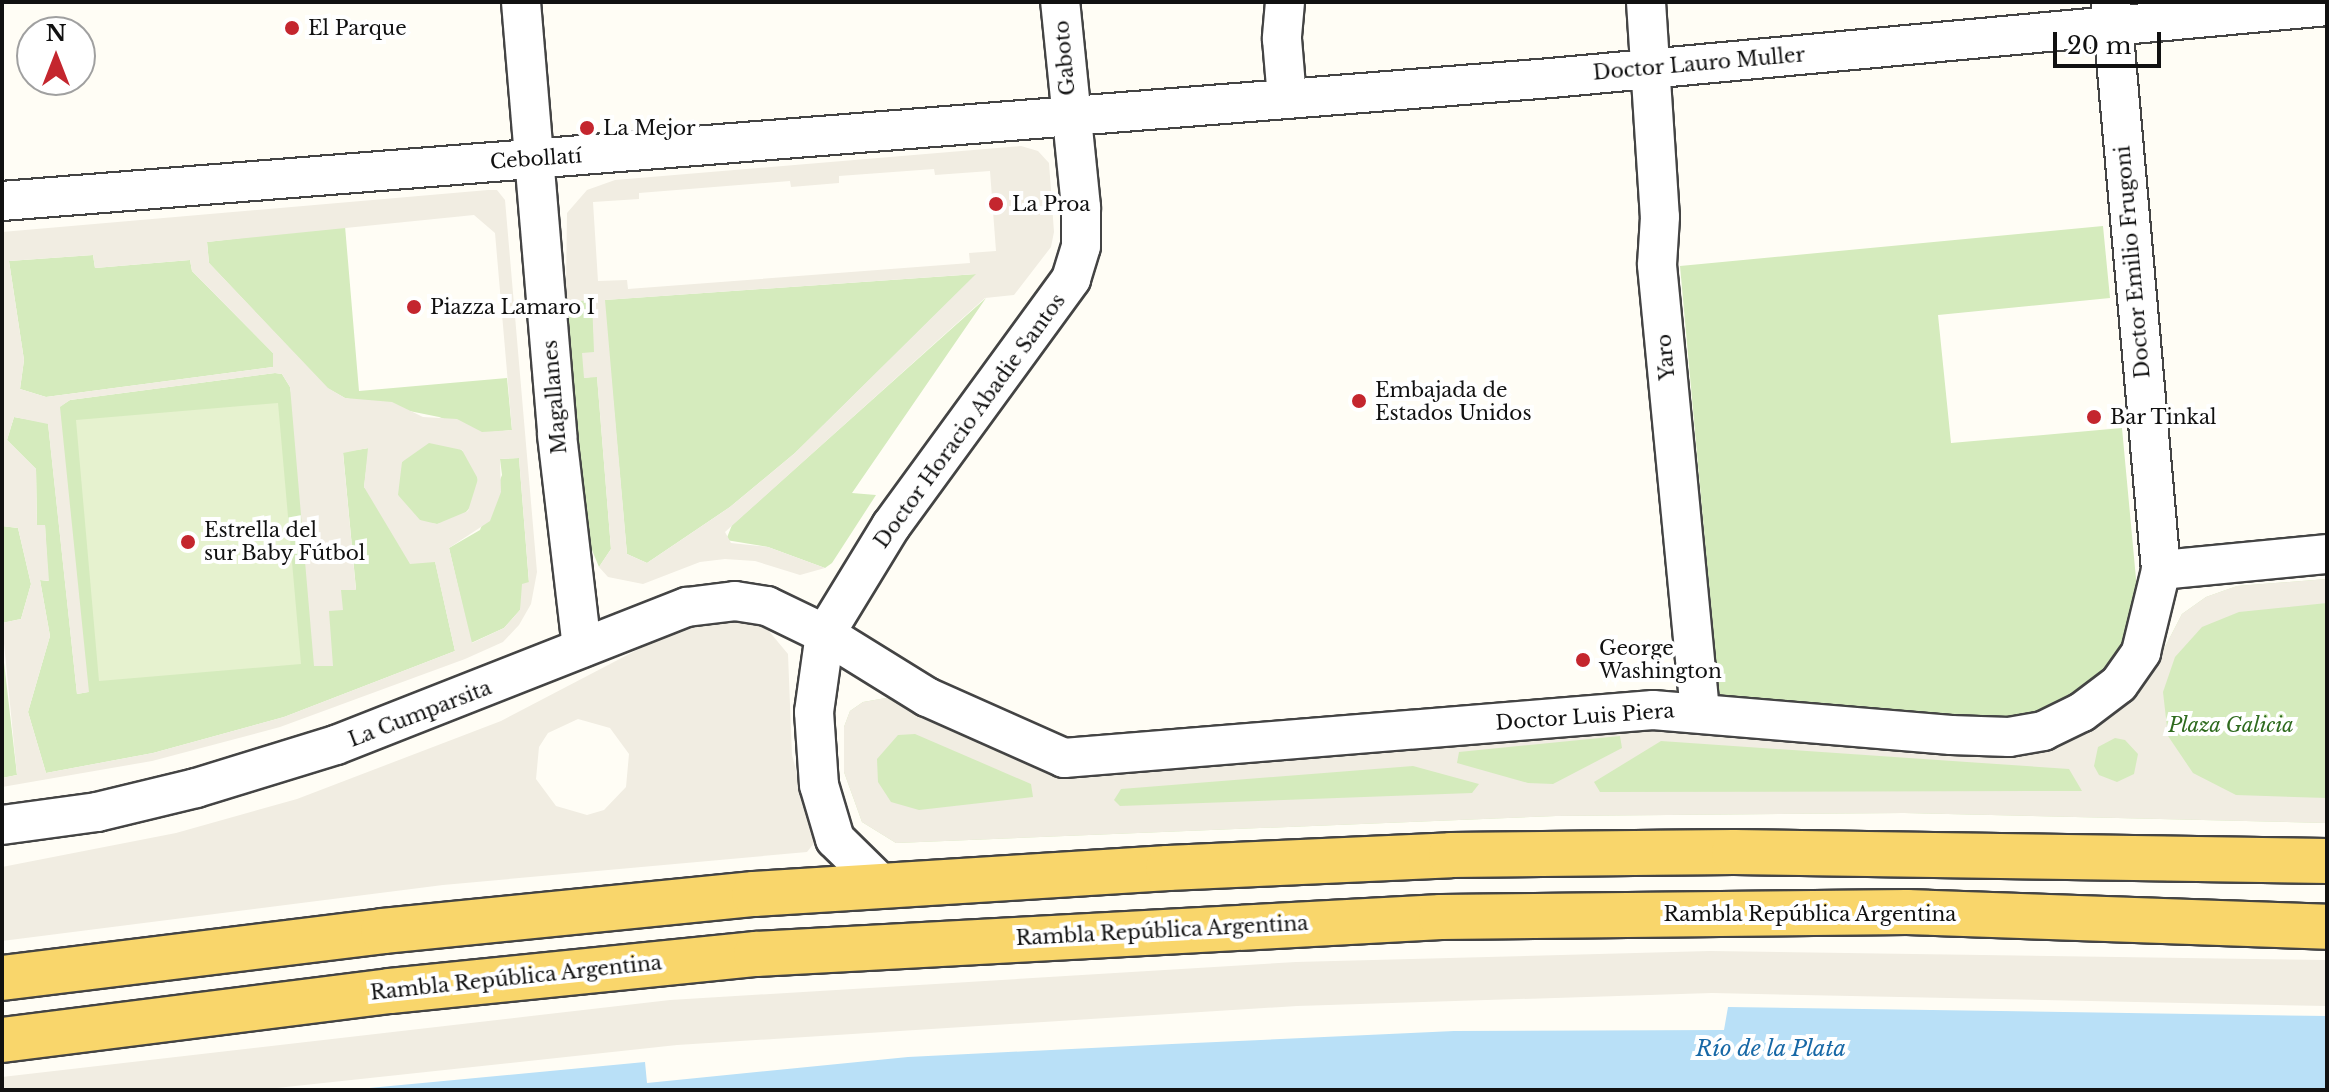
<!DOCTYPE html>
<meta charset="utf-8">
<style>
body{margin:0}
#map{position:relative;width:2329px;height:1092px;overflow:hidden;background:#fffdf5;font-family:"Libre Baskerville",serif}
div>[style]{position:absolute}
.green>*{inset:0;background:#d5ebbd}
.round{border-radius:50%}
.pitch>*{inset:0;background:#e6f2cf}
.plaza>*{inset:0;background:#f1ede2}
.water>*{inset:0;background:#b9e0f7}
.roads{filter:drop-shadow(2px 0 #444) drop-shadow(-2px 0 #444) drop-shadow(0 2px #444) drop-shadow(0 -2px #444)}
.street>*{height:38px;margin:-19px;padding:0 19px;transform-origin:19px;border-radius:19px;background:#fff}
.primary>*{height:44px;margin:-22px;padding:0 22px;transform-origin:22px;border-radius:22px;background:#f9d66b}
.dots>*{width:22px;height:22px;translate:-50% -50%;box-sizing:border-box;border:4px solid #fff;border-radius:50%}
span{translate:-50% -50%;white-space:nowrap;text-align:center;line-height:1.15;-webkit-text-stroke:8px #fff;paint-order:stroke}
.poi-label{font-size:20px;color:#111}
.left{translate:0 -50%;text-align:left}
.street-label{font-size:20px;color:#111}
.park-label{font-size:20px;color:#2f6b1f;font-style:italic}
.water-label{font-size:22px;color:#1768a6;font-style:italic}
.frame{position:absolute;inset:0;border:4px solid #111;pointer-events:none}
.north{position:absolute;left:16px;top:16px;width:80px;height:80px;box-sizing:border-box;background:#fff;border:2px solid #a0a0a0;border-radius:50%;rotate:0deg;font-size:22px;font-weight:700;line-height:32px;text-align:center;color:#111}
.north::after{content:'';display:block;margin:auto;width:28px;height:36px;background:#c4262e;clip-path:polygon(50% 0,100% 100%,50% 72%,0 100%)}
.scale{position:absolute;left:2053px;top:32px;width:108px;height:36px;box-sizing:border-box;border:4px solid #111;border-top:0;padding-left:10px;font-size:24px;line-height:28px;white-space:nowrap;color:#111;-webkit-text-stroke:6px #fff;paint-order:stroke}
</style>
<div id="map">
<div class="green">
<i style="clip-path:polygon(345px 226px,359px 391px,507px 378px,512px 430px,482px 433px,439px 417px,345px 398px,327px 388px,209px 263px,207px 242px)"></i>
<i style="clip-path:polygon(2103px 226px,2110px 298px,1938px 315px,1951px 443px,2122px 428px,2139px 611px,2106px 682px,2029px 721px,1719px 696px,1680px 266px)"></i>
<i style="clip-path:polygon(93px 255px,95px 268px,190px 260px,192px 271px,273px 353px,273px 367px,46px 397px,20px 389px,24px 360px,9px 261px)"></i>
<i style="clip-path:polygon(977px 274px,795px 453px,730px 507px,647px 563px,627px 554px,604px 300px)"></i>
<i style="clip-path:polygon(986px 298px,852px 493px,876px 495px,832px 563px,825px 568px,768px 547px,726px 540px,732px 525px)"></i>
<i style="clip-path:polygon(592px 299px,595px 352px,584px 378px,597px 376px,611px 549px,599px 567px,587px 538px,567px 302px)"></i>
<i style="clip-path:polygon(275px 373px,282px 374px,290px 387px,329px 611px,340px 590px,356px 589px,343px 452px,369px 448px,364px 487px,435px 561px,455px 651px,284px 717px,153px 753px,46px 773px,28px 712px,50px 636px,40px 580px,48px 581px,45px 525px,37px 525px,36px 469px,7px 440px,14px 417px,48px 423px,77px 694px,88px 692px,59px 407px,70px 400px)"></i>
<i class="round" style="left:396px;top:442px;width:82px;height:82px"></i>
<i style="clip-path:polygon(519px 458px,529px 583px,520px 610px,504px 628px,471px 643px,449px 548px,480px 530px,502px 475px,500px 459px)"></i>
<i style="clip-path:polygon(2px 526px,18px 528px,31px 584px,21px 619px,2px 623px)"></i>
<i style="clip-path:polygon(2327px 579px,2327px 823px,1904px 813px,1556px 816px,896px 843px,862px 822px,844px 772px,844px 727px,850px 711px,863px 702px,886px 698px,1004px 755px,1078px 777px,1573px 734px,2063px 742px,2123px 708px,2149px 678px,2182px 614px,2206px 597px,2237px 586px)"></i>
<i style="clip-path:polygon(2px 645px,17px 775px,2px 778px)"></i>
</div>
<div class="pitch">
<i style="clip-path:polygon(278px 403px,301px 664px,99px 681px,76px 420px)"></i>
</div>
<div class="plaza">
<i style="clip-path:polygon(evenodd,1021px 146px,1038px 151px,1049px 163px,1054px 232px,1051px 247px,1014px 295px,985px 298px,725px 532px,731px 543px,768px 547px,825px 568px,800px 575px,755px 561px,725px 559px,700px 562px,643px 584px,608px 577px,599px 567px,611px 549px,597px 377px,584px 378px,582px 353px,594px 352px,592px 300px,567px 302px,566px 287px,567px 213px,587px 190px,615px 180px,1021px 146px,934px 169px,935px 175px,990px 171px,996px 251px,969px 253px,970px 263px,628px 289px,627px 280px,598px 281px,593px 202px,639px 199px,639px 193px,790px 181px,791px 187px,839px 183px,839px 176px,934px 169px,1021px 146px,976px 274px,795px 453px,730px 507px,647px 563px,627px 554px,605px 300px,976px 274px)"></i>
<i style="clip-path:polygon(evenodd,488px 190px,497px 190px,505px 200px,537px 572px,531px 604px,519px 625px,503px 642px,465px 659px,280px 727px,152px 761px,2px 787px,2px 778px,17px 775px,2px 623px,21px 619px,31px 584px,18px 528px,2px 526px,2px 232px,488px 190px,474px 215px,495px 233px,512px 430px,482px 432px,457px 419px,423px 417px,392px 402px,345px 398px,328px 388px,209px 263px,207px 242px,474px 215px,488px 190px,93px 255px,95px 268px,190px 260px,192px 271px,273px 353px,273px 367px,46px 397px,20px 389px,24px 360px,9px 261px,93px 255px,488px 190px,275px 373px,282px 374px,290px 387px,314px 666px,333px 666px,329px 611px,343px 610px,341px 590px,356px 590px,343px 453px,368px 448px,364px 487px,410px 564px,435px 562px,455px 651px,284px 717px,153px 753px,46px 773px,28px 712px,50px 636px,40px 580px,49px 581px,45px 525px,37px 525px,36px 469px,7px 440px,14px 417px,48px 424px,77px 694px,89px 692px,60px 407px,70px 400px,275px 373px,488px 190px,429px 443px,462px 450px,478px 479px,468px 511px,437px 524px,420px 520px,398px 495px,402px 462px,429px 443px,488px 190px,519px 458px,529px 582px,522px 584px,520px 610px,504px 628px,472px 643px,449px 548px,490px 521px,501px 492px,500px 459px,519px 458px)"></i>
<i style="clip-path:polygon(evenodd,2327px 579px,2327px 603px,2239px 612px,2202px 627px,2175px 657px,2163px 692px,2168px 736px,2193px 773px,2236px 795px,2327px 798px,2327px 823px,1904px 813px,1556px 816px,896px 843px,862px 822px,844px 772px,844px 727px,850px 711px,863px 702px,886px 698px,1004px 755px,1078px 777px,1680px 724px,2063px 742px,2123px 708px,2149px 678px,2182px 614px,2206px 597px,2237px 586px,2327px 579px,915px 734px,1031px 784px,1033px 797px,919px 810px,891px 802px,878px 782px,877px 759px,898px 735px,915px 734px,2327px 579px,1620px 736px,1622px 748px,1553px 784px,1528px 783px,1457px 763px,1459px 752px,1620px 736px,2327px 579px,2115px 738px,2125px 740px,2138px 754px,2134px 774px,2117px 782px,2099px 775px,2094px 766px,2098px 747px,2115px 738px,2327px 579px,1661px 741px,2069px 769px,2082px 791px,1600px 792px,1594px 782px,1661px 741px,2327px 579px,1413px 766px,1479px 784px,1472px 793px,1120px 806px,1114px 800px,1121px 789px,1413px 766px)"></i>
<i style="clip-path:polygon(evenodd,721px 614px,763px 624px,788px 654px,792px 755px,815px 842px,807px 852px,443px 885px,2px 941px,2px 867px,176px 833px,297px 799px,501px 721px,679px 628px,721px 614px,578px 719px,610px 728px,629px 754px,626px 787px,604px 810px,587px 815px,556px 806px,536px 779px,539px 747px,548px 733px,578px 719px)"></i>
<i style="clip-path:polygon(1710px 951px,2327px 960px,2327px 1006px,1712px 993px,1297px 1006px,677px 1045px,258px 1090px,2px 1090px,2px 1077px,670px 1000px,1296px 962px)"></i>
</div>
<div class="water">
<i style="clip-path:polygon(1728px 1007px,2327px 1016px,2327px 1090px,348px 1090px,645px 1062px,647px 1083px,908px 1057px,1172px 1044px,1454px 1031px,1724px 1030px)"></i>
</div>
<div class="roads">
<div class="street">
<i style="left:521px;top:2px;width:434px;rotate:85.2deg"></i>
<i style="left:557px;top:435px;width:214px;rotate:83.3deg"></i>
<i style="left:1285px;top:2px;width:37px;rotate:95deg"></i>
<i style="left:1282px;top:39px;width:60px;rotate:85.2deg"></i>
<i style="left:1646px;top:2px;width:215px;rotate:86.3deg"></i>
<i style="left:1660px;top:217px;width:48px;rotate:93.6deg"></i>
<i style="left:1657px;top:265px;width:448px;rotate:84.5deg"></i>
<i style="left:2px;top:201px;width:1554px;rotate:-4.54deg"></i>
<i style="left:1551px;top:78px;width:779px;rotate:-5.3deg"></i>
<i style="left:2161px;top:570px;width:167px;rotate:-5.5deg"></i>
<i style="left:2px;top:825px;width:96px;rotate:-7.8deg"></i>
<i style="left:97px;top:812px;width:102px;rotate:-13.6deg"></i>
<i style="left:196px;top:788px;width:146px;rotate:-17.1deg"></i>
<i style="left:336px;top:745px;width:377px;rotate:-21.5deg"></i>
<i style="left:687px;top:607px;width:48px;rotate:-7.1deg"></i>
<i style="left:735px;top:601px;width:32px;rotate:9deg"></i>
<i style="left:767px;top:606px;width:64px;rotate:25.8deg"></i>
<i style="left:825px;top:634px;width:120px;rotate:31.7deg"></i>
<i style="left:927px;top:697px;width:150px;rotate:24deg"></i>
<i style="left:1064px;top:758px;width:591px;rotate:-4.66deg"></i>
<i style="left:1653px;top:710px;width:299px;rotate:4.8deg"></i>
<i style="left:1951px;top:735px;width:58px;rotate:2deg"></i>
<i style="left:2009px;top:737px;width:35px;rotate:-10deg"></i>
<i style="left:2043px;top:731px;width:43px;rotate:-26deg"></i>
<i style="left:2082px;top:712px;width:46px;rotate:-37.1deg"></i>
<i style="left:2119px;top:684px;width:39px;rotate:-55deg"></i>
<i style="left:2141px;top:652px;width:84px;rotate:-76.3deg"></i>
<i style="left:2161px;top:570px;width:570px;rotate:-95.03deg"></i>
<i style="left:883px;top:886px;width:67px;rotate:-135.6deg"></i>
<i style="left:835px;top:839px;width:56px;rotate:-106.5deg"></i>
<i style="left:819px;top:785px;width:73px;rotate:-93.9deg"></i>
<i style="left:814px;top:712px;width:79px;rotate:-82deg"></i>
<i style="left:825px;top:634px;width:127px;rotate:-58.6deg"></i>
<i style="left:891px;top:526px;width:306px;rotate:-53.9deg"></i>
<i style="left:1071px;top:279px;width:34px;rotate:-73deg"></i>
<i style="left:1081px;top:246px;width:39px;rotate:-90deg"></i>
<i style="left:1081px;top:207px;width:206px;rotate:-95.8deg"></i>
</div>
<div class="primary">
<i style="left:2px;top:978px;width:384px;rotate:-7deg"></i>
<i style="left:383px;top:931px;width:373px;rotate:-5.7deg"></i>
<i style="left:754px;top:894px;width:415px;rotate:-3.6deg"></i>
<i style="left:1168px;top:868px;width:283px;rotate:-2.6deg"></i>
<i style="left:1451px;top:855px;width:283px;rotate:-0.6deg"></i>
<i style="left:1734px;top:852px;width:593px;rotate:0.87deg"></i>
<i style="left:2px;top:1040px;width:391px;rotate:-7.2deg"></i>
<i style="left:390px;top:991px;width:368px;rotate:-5.8deg"></i>
<i style="left:756px;top:954px;width:686px;rotate:-3.09deg"></i>
<i style="left:1441px;top:917px;width:466px;rotate:-0.6deg"></i>
<i style="left:1907px;top:912px;width:420px;rotate:2deg"></i>
</div>
</div>
<div class="dots">
<i style="left:292px;top:28px;background:#c4262e"></i>
<i style="left:587px;top:128px;background:#c4262e"></i>
<i style="left:996px;top:204px;background:#c4262e"></i>
<i style="left:414px;top:307px;background:#c4262e"></i>
<i style="left:1359px;top:401px;background:#c4262e"></i>
<i style="left:2094px;top:417px;background:#c4262e"></i>
<i style="left:188px;top:542px;background:#c4262e"></i>
<i style="left:1583px;top:660px;background:#c4262e"></i>
</div>
<div class="poi-label">
<span class="left" style="left:308px;top:28px">El Parque</span>
<span class="left" style="left:603px;top:128px">La Mejor</span>
<span class="left" style="left:1012px;top:204px">La Proa</span>
<span class="left" style="left:430px;top:307px">Piazza Lamaro I</span>
<span class="left" style="left:1375px;top:402px">Embajada de<br>Estados Unidos</span>
<span class="left" style="left:2110px;top:417px">Bar Tinkal</span>
<span class="left" style="left:204px;top:542px">Estrella del<br>sur Baby Fútbol</span>
<span class="left" style="left:1599px;top:660px">George<br>Washington</span>
</div>
<div class="street-label">
<span style="left:1065px;top:58px;rotate:-95deg">Gaboto</span>
<span style="left:1699px;top:64px;rotate:-5deg">Doctor Lauro Muller</span>
<span style="left:536px;top:159px;rotate:-4deg">Cebollatí</span>
<span style="left:2133px;top:262px;rotate:-95deg">Doctor Emilio Frugoni</span>
<span style="left:1666px;top:357px;rotate:-95deg">Yaro</span>
<span style="left:555px;top:397px;rotate:-95deg">Magallanes</span>
<span style="left:970px;top:421px;rotate:-54deg">Doctor Horacio Abadie Santos</span>
<span style="left:420px;top:714px;rotate:-21deg">La Cumparsita</span>
<span style="left:1585px;top:717px;rotate:-4deg">Doctor Luis Piera</span>
<span style="left:1810px;top:914px">Rambla República Argentina</span>
<span style="left:1162px;top:931px;rotate:-3deg">Rambla República Argentina</span>
<span style="left:516px;top:978px;rotate:-6deg">Rambla República Argentina</span>
</div>
<div class="park-label">
<span style="left:2231px;top:725px">Plaza Galicia</span>
</div>
<div class="water-label">
<span style="left:1771px;top:1049px">Río de la Plata</span>
</div>
<div class="frame"></div>
<div class="north">N</div>
<div class="scale">20 m</div>
</div>
